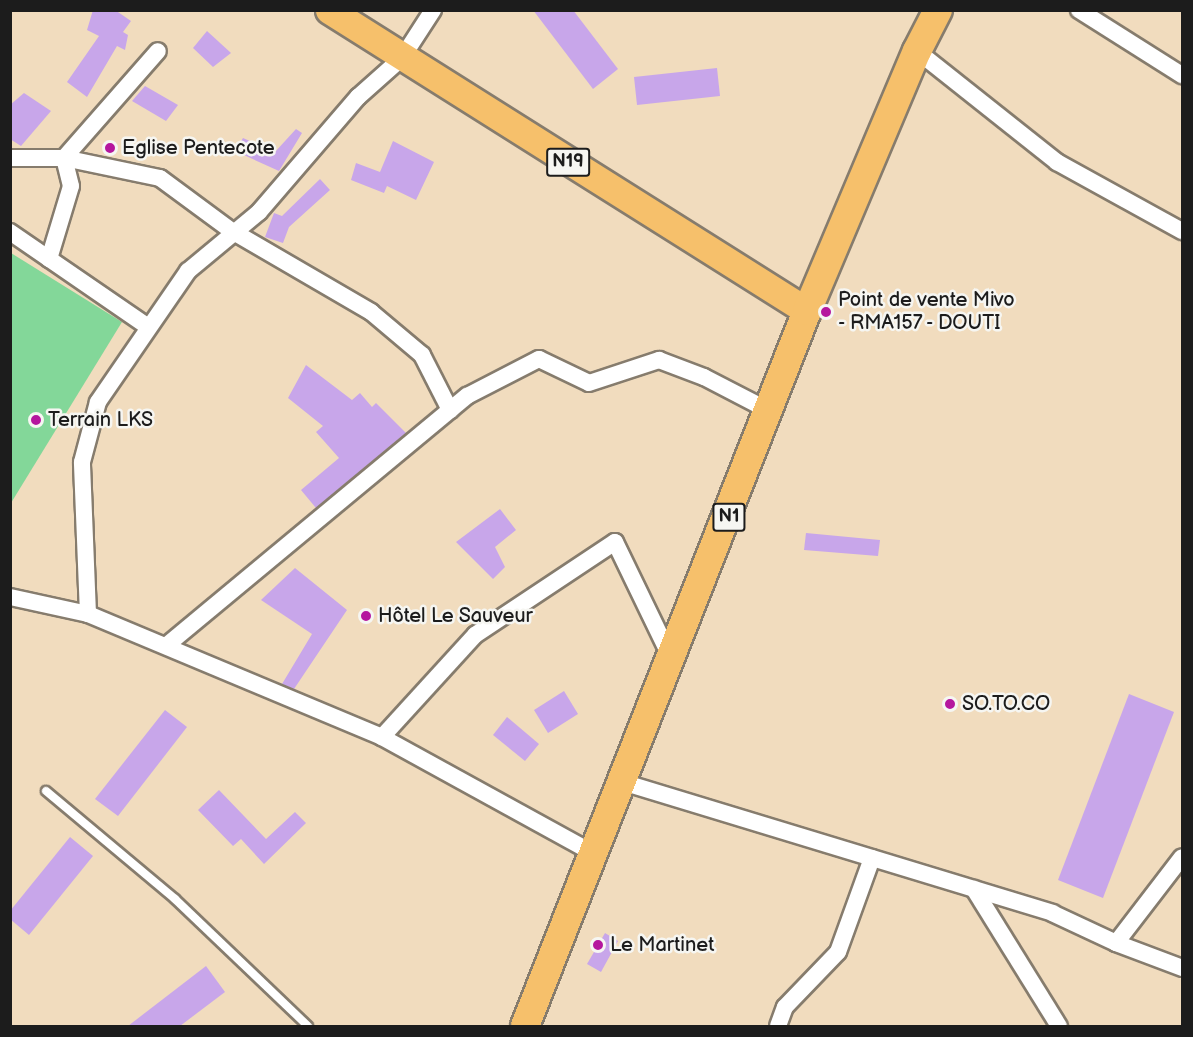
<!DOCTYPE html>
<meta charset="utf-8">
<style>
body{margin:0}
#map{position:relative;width:1193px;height:1037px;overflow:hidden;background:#f1dcbe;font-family:"Balsamiq Sans",sans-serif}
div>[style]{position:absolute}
.green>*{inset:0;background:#83d799}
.building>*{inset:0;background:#c8a6ea}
.roads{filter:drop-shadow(2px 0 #867c6d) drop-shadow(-2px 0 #867c6d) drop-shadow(0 2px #867c6d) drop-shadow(0 -2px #867c6d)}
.service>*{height:8px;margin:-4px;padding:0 4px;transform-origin:4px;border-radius:4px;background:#fff}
.minor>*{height:16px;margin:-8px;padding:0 8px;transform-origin:8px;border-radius:8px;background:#fff}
.primary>*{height:27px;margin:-13.5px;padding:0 13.5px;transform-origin:13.5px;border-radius:13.5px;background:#f6c06b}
.trunk>*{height:28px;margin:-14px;padding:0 14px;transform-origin:14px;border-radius:14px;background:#f6c06b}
.dots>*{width:16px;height:16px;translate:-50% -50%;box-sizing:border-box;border:3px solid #f6f6f2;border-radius:50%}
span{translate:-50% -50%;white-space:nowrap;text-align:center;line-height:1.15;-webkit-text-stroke:5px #f6f6f2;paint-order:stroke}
.shield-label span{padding:2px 4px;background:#f6f6f2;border:2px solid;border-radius:4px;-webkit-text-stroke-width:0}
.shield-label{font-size:18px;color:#1c1c1c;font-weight:700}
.poi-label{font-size:20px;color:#1c1c1c}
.left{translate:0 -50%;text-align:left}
.frame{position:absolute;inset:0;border:12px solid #1c1c1c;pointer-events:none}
</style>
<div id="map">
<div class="green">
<i style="clip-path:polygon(11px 253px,122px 322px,11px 503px)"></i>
</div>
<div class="building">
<i style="clip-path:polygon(93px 10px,115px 10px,131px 21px,123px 32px,128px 35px,125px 50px,117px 46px,87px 97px,67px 82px,99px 36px,87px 30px)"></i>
<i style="clip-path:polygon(533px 10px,573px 10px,618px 69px,593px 89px)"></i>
<i style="clip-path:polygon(207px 31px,231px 53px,213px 67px,193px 48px)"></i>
<i style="clip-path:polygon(717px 68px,720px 96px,637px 105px,634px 77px)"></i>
<i style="clip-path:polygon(145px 86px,178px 105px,166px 121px,132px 101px)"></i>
<i style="clip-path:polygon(24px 93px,51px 111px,21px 146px,10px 139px,10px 105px)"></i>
<i style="clip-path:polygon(296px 129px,302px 133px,279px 171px,235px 151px,243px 138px,275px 152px)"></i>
<i style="clip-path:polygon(393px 141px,434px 162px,416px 200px,387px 186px,384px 193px,351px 180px,356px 163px,380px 172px)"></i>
<i style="clip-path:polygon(320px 179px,330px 190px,289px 227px,283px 243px,265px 237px,274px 213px,282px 216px)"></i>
<i style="clip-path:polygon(306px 365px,352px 400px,360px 393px,372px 407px,376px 403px,406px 433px,316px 508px,301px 490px,339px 458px,316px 432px,323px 426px,288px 398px)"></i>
<i style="clip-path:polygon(500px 509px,516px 530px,495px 547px,505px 567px,493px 579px,456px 542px)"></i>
<i style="clip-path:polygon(806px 533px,880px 540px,878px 556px,804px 550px)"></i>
<i style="clip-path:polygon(295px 568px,347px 610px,294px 689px,282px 684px,312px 634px,261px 600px)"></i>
<i style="clip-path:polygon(564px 691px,578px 714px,548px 733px,534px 710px)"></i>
<i style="clip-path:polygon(1129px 694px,1174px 712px,1103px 898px,1058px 880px)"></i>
<i style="clip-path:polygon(165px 710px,187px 727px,118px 816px,95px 799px)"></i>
<i style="clip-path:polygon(507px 717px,539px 744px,525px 761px,493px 735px)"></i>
<i style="clip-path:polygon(219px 790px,266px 839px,295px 812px,306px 823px,264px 864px,241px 839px,233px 846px,198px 810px)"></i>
<i style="clip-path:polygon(70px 837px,93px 856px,29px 935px,10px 919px,10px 911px)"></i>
<i style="clip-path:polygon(605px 933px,618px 941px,601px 972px,587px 964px)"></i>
<i style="clip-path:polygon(206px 966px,225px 992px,180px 1026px,128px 1026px)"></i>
</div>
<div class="roads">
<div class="service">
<i style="left:46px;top:791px;width:168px;rotate:39.9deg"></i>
<i style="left:175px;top:899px;width:184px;rotate:43.7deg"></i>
</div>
<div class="minor">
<i style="left:1079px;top:10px;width:122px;rotate:32.3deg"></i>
<i style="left:917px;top:51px;width:179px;rotate:38.4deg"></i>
<i style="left:1057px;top:162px;width:143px;rotate:28.9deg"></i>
<i style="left:10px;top:158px;width:54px"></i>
<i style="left:64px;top:158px;width:98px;rotate:11.8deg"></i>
<i style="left:160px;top:178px;width:89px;rotate:36.4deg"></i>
<i style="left:232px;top:231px;width:161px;rotate:30.2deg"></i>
<i style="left:371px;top:312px;width:67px;rotate:40.1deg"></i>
<i style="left:422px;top:355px;width:62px;rotate:63deg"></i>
<i style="left:64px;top:158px;width:142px;rotate:-48.7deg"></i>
<i style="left:10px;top:232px;width:168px;rotate:34.5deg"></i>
<i style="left:49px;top:259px;width:76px;rotate:-73.2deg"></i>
<i style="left:71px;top:186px;width:29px;rotate:-104deg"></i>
<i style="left:10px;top:597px;width:80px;rotate:12.3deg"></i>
<i style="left:88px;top:614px;width:319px;rotate:22.7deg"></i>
<i style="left:382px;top:737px;width:241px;rotate:28.8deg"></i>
<i style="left:88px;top:614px;width:152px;rotate:-92.3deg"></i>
<i style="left:82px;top:462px;width:62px;rotate:-75.1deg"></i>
<i style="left:98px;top:402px;width:159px;rotate:-55.5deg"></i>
<i style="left:188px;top:271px;width:92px;rotate:-39.7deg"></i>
<i style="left:259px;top:212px;width:152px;rotate:-49.3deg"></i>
<i style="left:358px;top:97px;width:59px;rotate:-41.6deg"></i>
<i style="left:402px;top:58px;width:57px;rotate:-57.1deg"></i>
<i style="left:167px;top:645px;width:390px;rotate:-39.7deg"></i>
<i style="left:467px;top:396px;width:81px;rotate:-27.2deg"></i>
<i style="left:539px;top:359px;width:55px;rotate:25.6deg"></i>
<i style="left:589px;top:383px;width:74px;rotate:-18.2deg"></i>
<i style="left:659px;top:360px;width:48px;rotate:20.7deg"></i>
<i style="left:704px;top:377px;width:72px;rotate:27.3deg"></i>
<i style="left:382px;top:737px;width:138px;rotate:-47.6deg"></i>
<i style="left:475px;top:635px;width:168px;rotate:-33.6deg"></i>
<i style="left:615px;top:542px;width:131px;rotate:64.2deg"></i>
<i style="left:622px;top:782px;width:450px;rotate:16.9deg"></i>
<i style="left:1052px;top:913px;width:71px;rotate:25.1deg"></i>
<i style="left:1116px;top:943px;width:108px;rotate:-52.5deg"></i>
<i style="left:974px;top:889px;width:161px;rotate:58.2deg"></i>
<i style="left:1116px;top:943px;width:71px;rotate:20.7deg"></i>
<i style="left:778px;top:1026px;width:20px;rotate:-70deg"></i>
<i style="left:785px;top:1007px;width:76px;rotate:-46.1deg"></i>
<i style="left:838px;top:952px;width:100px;rotate:-70.1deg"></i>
</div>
<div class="primary">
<i style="left:329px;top:10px;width:565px;rotate:32.2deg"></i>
</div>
<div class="trunk">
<i style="left:525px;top:1026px;width:769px;rotate:-68.48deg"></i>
<i style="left:807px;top:311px;width:282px;rotate:-67.1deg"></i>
<i style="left:917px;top:51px;width:46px;rotate:-62.9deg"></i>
</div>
</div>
<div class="dots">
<i style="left:110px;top:148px;background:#b5179e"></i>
<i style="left:826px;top:312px;background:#b5179e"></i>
<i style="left:36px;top:420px;background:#b5179e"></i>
<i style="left:366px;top:616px;background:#b5179e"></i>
<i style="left:950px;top:704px;background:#b5179e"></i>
<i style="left:598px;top:945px;background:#b5179e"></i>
</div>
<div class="shield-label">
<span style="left:568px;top:162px">N19</span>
<span style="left:729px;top:517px">N1</span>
</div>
<div class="poi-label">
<span class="left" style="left:122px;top:148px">Eglise Pentecote</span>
<span class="left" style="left:838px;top:312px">Point de vente Mivo<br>- RMA157 - DOUTI</span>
<span class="left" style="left:48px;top:420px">Terrain LKS</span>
<span class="left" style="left:378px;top:616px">Hôtel Le Sauveur</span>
<span class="left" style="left:962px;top:704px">SO.TO.CO</span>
<span class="left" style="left:610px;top:945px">Le Martinet</span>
</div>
<div class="frame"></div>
</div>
